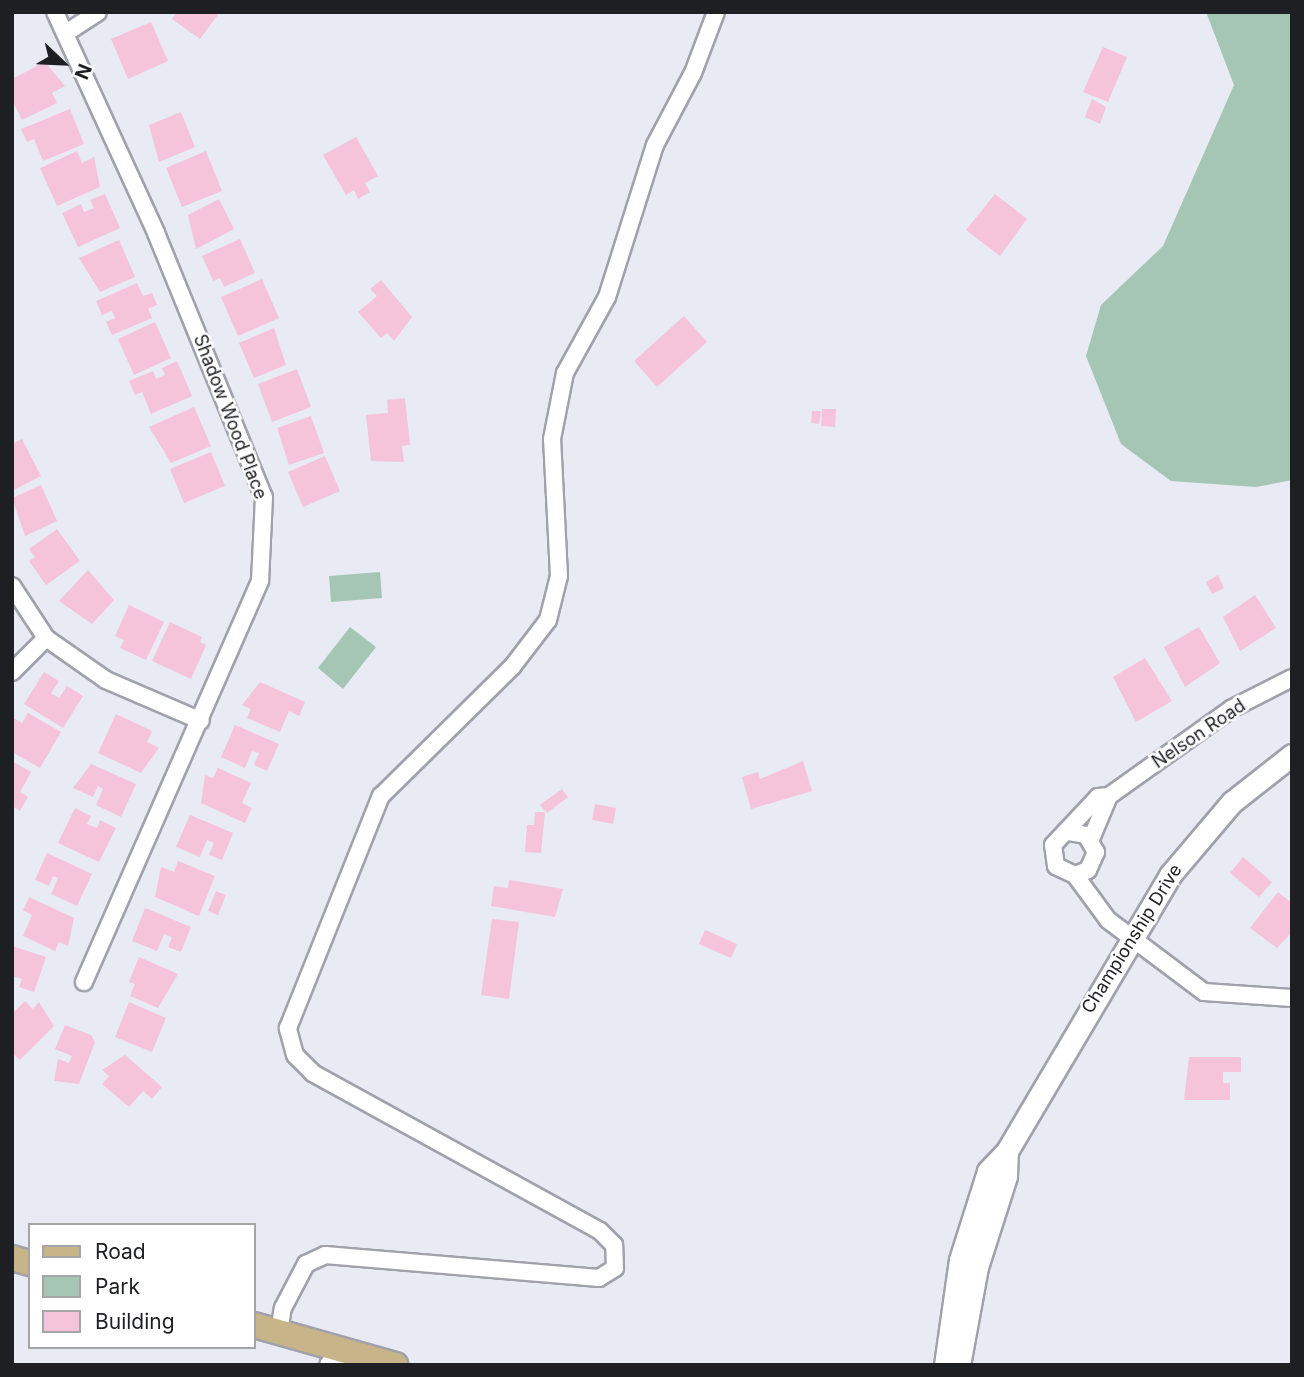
<!DOCTYPE html>
<style>
body{margin:0}
#map{position:relative;width:1304px;height:1377px;overflow:hidden;background:#e8eaf4;font-family:Inter,sans-serif}
div>[style]{position:absolute}
.green>*{inset:0;background:#a6c6b5}
.building>*{inset:0;background:#f5c4da}
.roads{filter:drop-shadow(2px 0 #a0a1ab) drop-shadow(-2px 0 #a0a1ab) drop-shadow(0 2px #a0a1ab) drop-shadow(0 -2px #a0a1ab)}
.street>*{height:16px;margin:-8px;padding:0 8px;transform-origin:8px;border-radius:8px;background:#fff}
.secondary>*{height:21px;margin:-10.5px;padding:0 10.5px;transform-origin:10.5px;border-radius:10.5px;background:#fff}
.primary>*{height:24px;margin:-12px;padding:0 12px;transform-origin:12px;border-radius:12px;background:#c7b489}
span{translate:-50% -50%;white-space:nowrap;text-align:center;line-height:1.15;-webkit-text-stroke:5px #fff;paint-order:stroke}
.street-label{font-size:18px;color:#1e1f22}
.frame{position:absolute;inset:0;border:14px solid #1e1f22;pointer-events:none}
.legend{position:absolute;left:28px;top:1223px;width:228px;height:126px;box-sizing:border-box;background:#fff;border:2px solid #a5a5a7;margin:0;padding:9px 12px;list-style:none;font-size:21px;color:#1e1f22}
.legend li{display:flex;align-items:center;gap:14px;height:35px}
.legend b{width:35px;border:2px solid #a5a5a7}
.north{position:absolute;left:28px;top:28px;width:70px;height:70px;-webkit-text-stroke:5px #fff;paint-order:stroke;rotate:113deg;font-size:19px;font-weight:700;line-height:28px;text-align:center;color:#1e1f22}
.north::after{content:'';display:block;margin:auto;width:24px;height:32px;background:#1e1f22;clip-path:polygon(50% 0,100% 100%,50% 72%,0 100%)}
</style>
<div id="map">
<div class="green">
<i style="clip-path:polygon(1206px 12px,1292px 12px,1292px 480px,1256px 487px,1171px 481px,1121px 444px,1086px 356px,1101px 305px,1163px 246px,1234px 85px)"></i>
<i style="clip-path:polygon(380px 572px,382px 598px,331px 602px,329px 576px)"></i>
<i style="clip-path:polygon(350px 627px,376px 647px,343px 689px,318px 668px)"></i>
</div>
<div class="building">
<i style="clip-path:polygon(177px 12px,220px 12px,200px 39px,172px 19px)"></i>
<i style="clip-path:polygon(151px 22px,168px 61px,128px 79px,111px 39px)"></i>
<i style="clip-path:polygon(1103px 47px,1127px 57px,1108px 102px,1083px 92px)"></i>
<i style="clip-path:polygon(45px 62px,65px 86px,52px 93px,57px 103px,22px 120px,12px 100px,12px 79px)"></i>
<i style="clip-path:polygon(1092px 99px,1106px 107px,1100px 124px,1085px 117px)"></i>
<i style="clip-path:polygon(70px 109px,84px 144px,43px 161px,34px 139px,27px 142px,21px 129px)"></i>
<i style="clip-path:polygon(181px 112px,195px 147px,159px 162px,149px 125px)"></i>
<i style="clip-path:polygon(356px 137px,378px 176px,365px 183px,370px 192px,358px 199px,354px 190px,346px 195px,323px 155px)"></i>
<i style="clip-path:polygon(77px 151px,82px 163px,94px 157px,100px 187px,57px 206px,40px 168px)"></i>
<i style="clip-path:polygon(206px 151px,222px 191px,182px 207px,166px 168px)"></i>
<i style="clip-path:polygon(105px 194px,120px 228px,78px 247px,62px 213px,81px 204px,84px 212px,94px 208px,90px 200px)"></i>
<i style="clip-path:polygon(995px 194px,1027px 219px,1000px 256px,966px 230px)"></i>
<i style="clip-path:polygon(219px 199px,234px 229px,196px 249px,188px 215px)"></i>
<i style="clip-path:polygon(240px 239px,255px 273px,224px 287px,220px 278px,213px 281px,202px 256px)"></i>
<i style="clip-path:polygon(119px 240px,135px 277px,100px 292px,79px 258px)"></i>
<i style="clip-path:polygon(262px 279px,279px 318px,238px 336px,221px 297px)"></i>
<i style="clip-path:polygon(381px 280px,412px 317px,394px 341px,387px 333px,381px 338px,358px 312px,377px 296px,370px 289px)"></i>
<i style="clip-path:polygon(137px 283px,143px 296px,152px 293px,157px 305px,148px 309px,152px 318px,112px 335px,106px 322px,115px 318px,112px 311px,102px 315px,96px 301px)"></i>
<i style="clip-path:polygon(684px 316px,707px 342px,657px 387px,634px 361px)"></i>
<i style="clip-path:polygon(155px 322px,171px 358px,134px 375px,118px 339px)"></i>
<i style="clip-path:polygon(274px 328px,286px 365px,254px 378px,239px 343px)"></i>
<i style="clip-path:polygon(177px 361px,192px 396px,151px 414px,142px 392px,135px 395px,129px 381px,153px 371px,156px 379px,165px 375px,162px 368px)"></i>
<i style="clip-path:polygon(297px 369px,311px 407px,272px 422px,258px 384px)"></i>
<i style="clip-path:polygon(405px 398px,410px 445px,402px 446px,404px 462px,371px 461px,366px 415px,388px 413px,387px 400px)"></i>
<i style="clip-path:polygon(194px 407px,211px 446px,171px 463px,149px 427px)"></i>
<i style="clip-path:polygon(822px 409px,836px 409px,835px 427px,821px 426px)"></i>
<i style="clip-path:polygon(812px 411px,821px 411px,819px 424px,811px 423px)"></i>
<i style="clip-path:polygon(311px 416px,324px 453px,289px 465px,277px 428px)"></i>
<i style="clip-path:polygon(22px 439px,41px 476px,12px 491px,12px 444px)"></i>
<i style="clip-path:polygon(211px 452px,225px 486px,184px 503px,170px 469px)"></i>
<i style="clip-path:polygon(325px 456px,340px 491px,303px 507px,288px 472px)"></i>
<i style="clip-path:polygon(41px 485px,57px 521px,25px 536px,12px 498px)"></i>
<i style="clip-path:polygon(57px 529px,80px 561px,46px 585px,29px 561px,35px 557px,29px 549px)"></i>
<i style="clip-path:polygon(88px 570px,114px 600px,92px 624px,59px 601px)"></i>
<i style="clip-path:polygon(1218px 575px,1224px 588px,1212px 594px,1206px 582px)"></i>
<i style="clip-path:polygon(1255px 595px,1276px 628px,1240px 651px,1223px 617px)"></i>
<i style="clip-path:polygon(129px 605px,164px 622px,146px 660px,120px 648px,124px 640px,115px 636px)"></i>
<i style="clip-path:polygon(170px 622px,202px 637px,200px 642px,206px 645px,191px 679px,152px 661px)"></i>
<i style="clip-path:polygon(1199px 627px,1220px 663px,1185px 687px,1164px 647px)"></i>
<i style="clip-path:polygon(1145px 658px,1172px 701px,1136px 722px,1113px 677px)"></i>
<i style="clip-path:polygon(44px 672px,59px 681px,51px 693px,59px 698px,67px 686px,83px 696px,63px 728px,24px 704px)"></i>
<i style="clip-path:polygon(260px 682px,305px 702px,299px 716px,289px 711px,280px 732px,247px 718px,251px 709px,242px 705px)"></i>
<i style="clip-path:polygon(28px 713px,61px 732px,40px 768px,12px 752px,12px 717px,22px 723px)"></i>
<i style="clip-path:polygon(116px 714px,152px 731px,147px 742px,159px 748px,141px 773px,98px 753px)"></i>
<i style="clip-path:polygon(235px 725px,279px 744px,267px 771px,254px 765px,259px 753px,252px 751px,245px 768px,221px 757px)"></i>
<i style="clip-path:polygon(12px 761px,31px 772px,20px 792px,28px 797px,20px 811px,12px 806px)"></i>
<i style="clip-path:polygon(803px 761px,812px 791px,751px 809px,742px 777px,758px 772px,760px 779px)"></i>
<i style="clip-path:polygon(91px 764px,136px 784px,121px 817px,96px 805px,103px 789px,98px 786px,93px 797px,73px 788px)"></i>
<i style="clip-path:polygon(218px 768px,251px 783px,242px 803px,252px 808px,245px 823px,201px 803px,205px 775px,213px 778px)"></i>
<i style="clip-path:polygon(562px 789px,568px 797px,547px 813px,540px 805px)"></i>
<i style="clip-path:polygon(595px 804px,616px 808px,613px 824px,592px 820px)"></i>
<i style="clip-path:polygon(75px 808px,91px 816px,87px 824px,97px 828px,100px 820px,116px 828px,99px 862px,58px 843px)"></i>
<i style="clip-path:polygon(535px 812px,545px 812px,541px 853px,525px 852px,527px 825px,534px 825px)"></i>
<i style="clip-path:polygon(190px 815px,233px 833px,222px 860px,209px 855px,214px 843px,207px 840px,200px 857px,176px 847px)"></i>
<i style="clip-path:polygon(47px 853px,92px 874px,77px 906px,51px 894px,58px 878px,53px 876px,49px 886px,35px 880px)"></i>
<i style="clip-path:polygon(1243px 857px,1272px 882px,1259px 897px,1230px 873px)"></i>
<i style="clip-path:polygon(178px 861px,215px 876px,199px 916px,155px 897px,161px 867px,174px 872px)"></i>
<i style="clip-path:polygon(509px 880px,563px 889px,555px 917px,491px 906px,494px 886px,508px 888px)"></i>
<i style="clip-path:polygon(216px 891px,226px 895px,218px 915px,208px 911px)"></i>
<i style="clip-path:polygon(1278px 892px,1292px 903px,1292px 932px,1277px 948px,1250px 928px)"></i>
<i style="clip-path:polygon(29px 897px,74px 918px,68px 946px,59px 942px,55px 951px,23px 936px,32px 915px,23px 910px)"></i>
<i style="clip-path:polygon(145px 908px,191px 927px,181px 952px,168px 947px,172px 937px,164px 934px,157px 951px,132px 941px)"></i>
<i style="clip-path:polygon(492px 919px,519px 922px,509px 999px,481px 995px)"></i>
<i style="clip-path:polygon(705px 930px,737px 944px,731px 958px,699px 944px)"></i>
<i style="clip-path:polygon(12px 946px,46px 957px,34px 992px,19px 987px,22px 979px,12px 976px)"></i>
<i style="clip-path:polygon(139px 957px,178px 974px,158px 1008px,130px 996px,135px 984px,129px 982px)"></i>
<i style="clip-path:polygon(25px 1001px,33px 1009px,39px 1002px,54px 1026px,20px 1060px,12px 1053px,12px 1014px)"></i>
<i style="clip-path:polygon(129px 1002px,166px 1018px,152px 1052px,115px 1037px)"></i>
<i style="clip-path:polygon(65px 1025px,91px 1035px,95px 1042px,79px 1084px,54px 1081px,58px 1059px,69px 1063px,72px 1056px,55px 1049px)"></i>
<i style="clip-path:polygon(125px 1055px,162px 1087px,152px 1099px,143px 1091px,129px 1107px,102px 1084px,109px 1076px,102px 1070px)"></i>
<i style="clip-path:polygon(1189px 1057px,1241px 1057px,1241px 1072px,1223px 1072px,1223px 1083px,1230px 1083px,1230px 1100px,1184px 1100px)"></i>
</div>
<div class="roads">
<div class="street">
<i style="left:55px;top:12px;width:243px;rotate:65.4deg"></i>
<i style="left:156px;top:233px;width:285px;rotate:67.8deg"></i>
<i style="left:264px;top:497px;width:84px;rotate:92.7deg"></i>
<i style="left:260px;top:581px;width:438px;rotate:113.7deg"></i>
<i style="left:66px;top:33px;width:38px;rotate:-33deg"></i>
<i style="left:12px;top:586px;width:62px;rotate:56.8deg"></i>
<i style="left:46px;top:638px;width:73px;rotate:35deg"></i>
<i style="left:106px;top:680px;width:103px;rotate:23.3deg"></i>
<i style="left:12px;top:672px;width:48px;rotate:-45deg"></i>
<i style="left:1069px;top:832px;width:17px;rotate:10deg"></i>
<i style="left:1086px;top:835px;width:20px;rotate:60deg"></i>
<i style="left:1096px;top:852px;width:20px;rotate:114deg"></i>
<i style="left:1088px;top:870px;width:14px;rotate:159deg"></i>
<i style="left:1075px;top:875px;width:21px;rotate:-155deg"></i>
<i style="left:1056px;top:866px;width:21px;rotate:-98deg"></i>
<i style="left:1053px;top:845px;width:66px;rotate:-46.8deg"></i>
<i style="left:1098px;top:797px;width:11px;rotate:-5deg"></i>
<i style="left:1109px;top:796px;width:150px;rotate:-35.5deg"></i>
<i style="left:1231px;top:709px;width:68px;rotate:-26.9deg"></i>
<i style="left:1091px;top:839px;width:47px;rotate:-67.3deg"></i>
<i style="left:1075px;top:875px;width:56px;rotate:53.7deg"></i>
<i style="left:1108px;top:920px;width:120px;rotate:36.9deg"></i>
<i style="left:1204px;top:992px;width:88px;rotate:3.9deg"></i>
<i style="left:279px;top:1332px;width:24px;rotate:-81deg"></i>
<i style="left:283px;top:1308px;width:50px;rotate:-62.4deg"></i>
<i style="left:306px;top:1264px;width:21px;rotate:-25deg"></i>
<i style="left:325px;top:1255px;width:275px;rotate:4.8deg"></i>
<i style="left:599px;top:1278px;width:19px;rotate:-32deg"></i>
<i style="left:615px;top:1268px;width:23px;rotate:-92deg"></i>
<i style="left:614px;top:1245px;width:20px;rotate:-135deg"></i>
<i style="left:600px;top:1231px;width:328px;rotate:-151.2deg"></i>
<i style="left:313px;top:1073px;width:25px;rotate:-135deg"></i>
<i style="left:295px;top:1055px;width:28px;rotate:-105deg"></i>
<i style="left:288px;top:1028px;width:250px;rotate:-68.2deg"></i>
<i style="left:381px;top:796px;width:184px;rotate:-44.6deg"></i>
<i style="left:512px;top:667px;width:59px;rotate:-52.5deg"></i>
<i style="left:548px;top:620px;width:45px;rotate:-76deg"></i>
<i style="left:559px;top:576px;width:137px;rotate:-92.9deg"></i>
<i style="left:552px;top:439px;width:67px;rotate:-78.9deg"></i>
<i style="left:565px;top:373px;width:87px;rotate:-61.1deg"></i>
<i style="left:607px;top:297px;width:159px;rotate:-72.5deg"></i>
<i style="left:655px;top:145px;width:81px;rotate:-62.2deg"></i>
<i style="left:693px;top:73px;width:65px;rotate:-69.3deg"></i>
</div>
<div class="secondary">
<i style="left:330px;top:1365px;width:20px;rotate:-45deg"></i>
<i style="left:945px;top:1365px;width:106px;rotate:-81.9deg"></i>
<i style="left:960px;top:1260px;width:93px;rotate:-72.5deg"></i>
<i style="left:988px;top:1171px;width:28px;rotate:-46deg"></i>
<i style="left:1007px;top:1151px;width:321px;rotate:-59.4deg"></i>
<i style="left:1170px;top:875px;width:96px;rotate:-49.7deg"></i>
<i style="left:1232px;top:802px;width:76px;rotate:-38.1deg"></i>
<i style="left:959px;top:1365px;width:100px;rotate:-79.6deg"></i>
<i style="left:977px;top:1267px;width:96px;rotate:-72.3deg"></i>
<i style="left:1006px;top:1176px;width:25px;rotate:-88deg"></i>
</div>
<div class="primary">
<i style="left:12px;top:1258px;width:19px;rotate:16deg"></i>
<i style="left:254px;top:1325px;width:147px;rotate:15.8deg"></i>
</div>
</div>
<div class="street-label">
<span style="left:230px;top:417px;rotate:69deg">Shadow Wood Place</span>
<span style="left:1199px;top:734px;rotate:-34deg">Nelson Road</span>
<span style="left:1132px;top:939px;rotate:-58deg">Championship Drive</span>
</div>
<div class="frame"></div>
<ul class="legend">
<li><b style="height:9px;background:#c7b489"></b>Road</li>
<li><b style="height:19px;background:#a6c6b5"></b>Park</li>
<li><b style="height:19px;background:#f5c4da"></b>Building</li>
</ul>
<div class="north">N</div>
</div>
